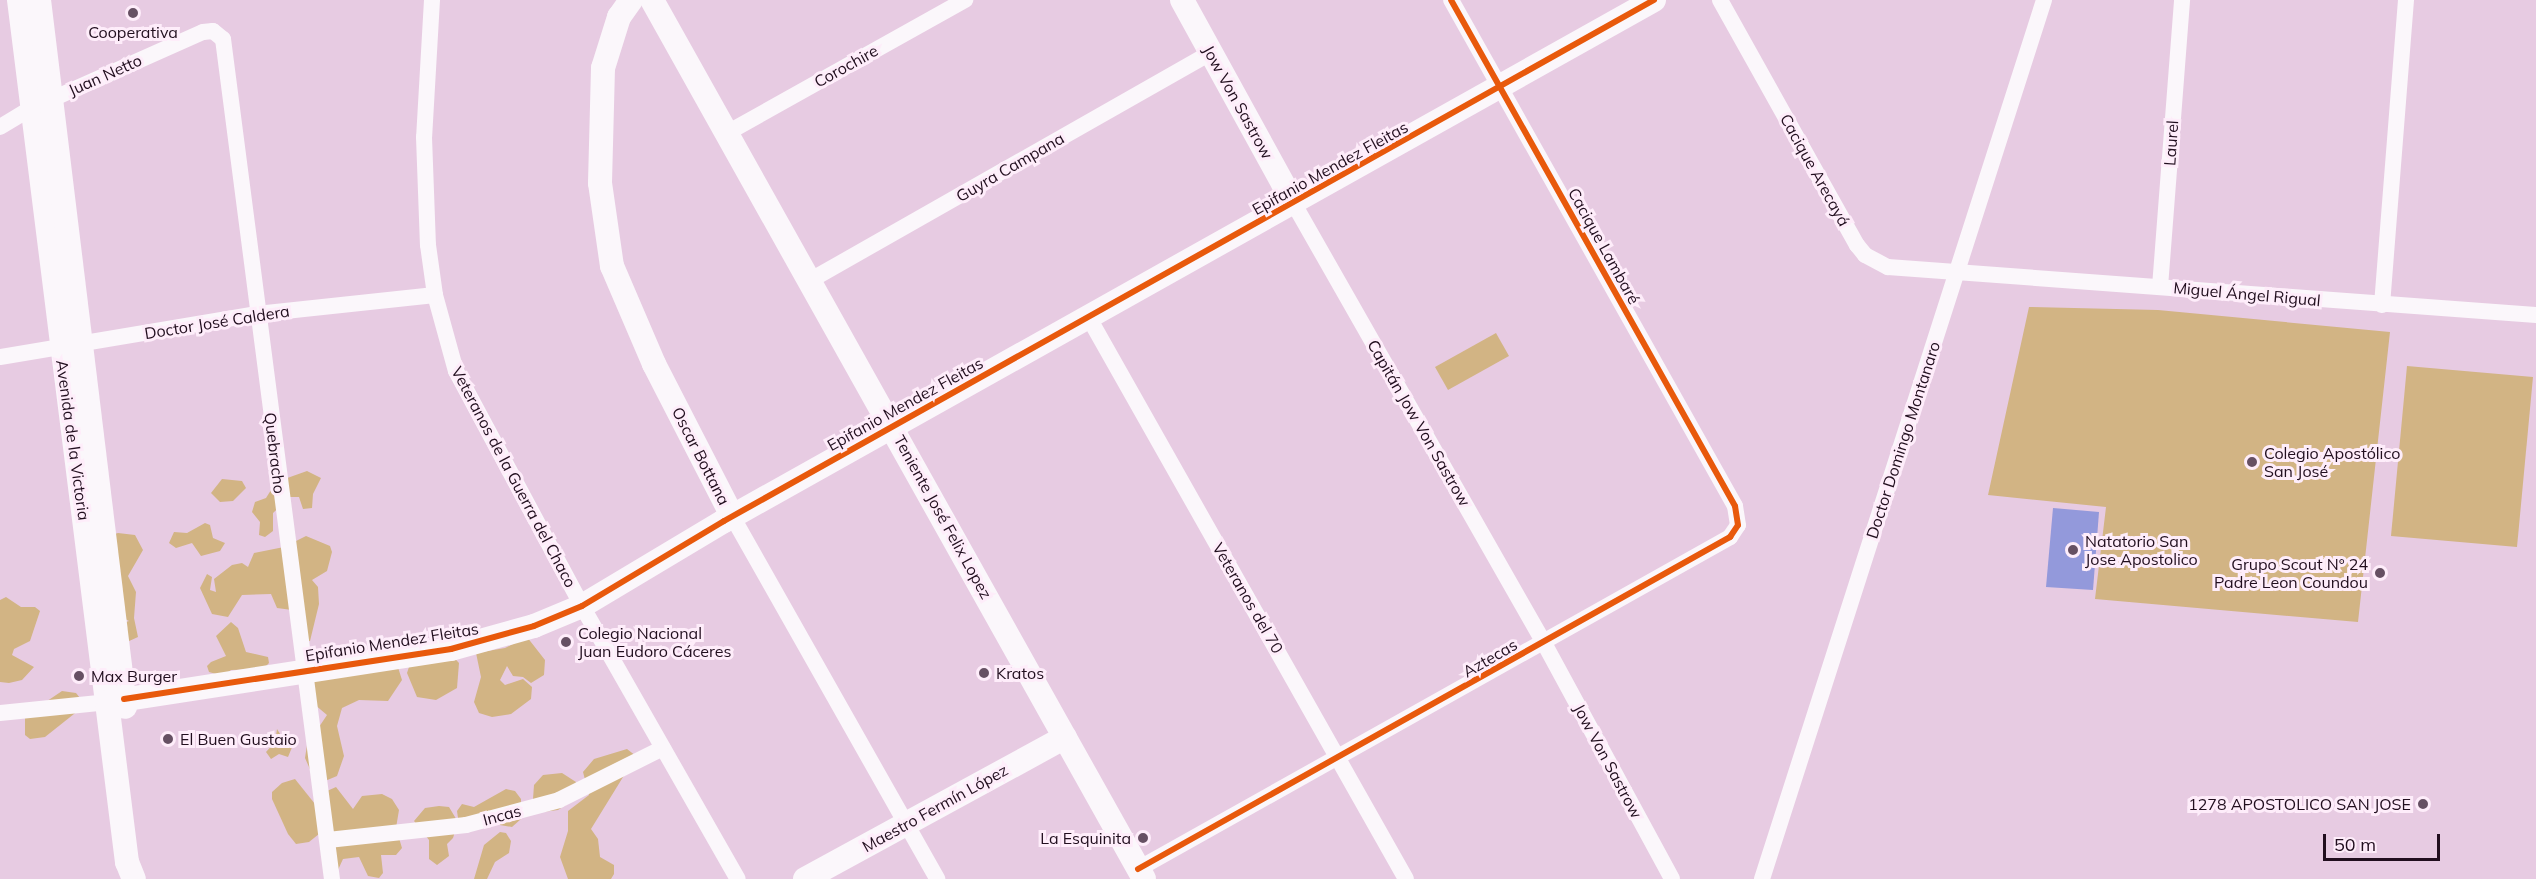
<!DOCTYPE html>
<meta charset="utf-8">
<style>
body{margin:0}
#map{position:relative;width:2536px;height:879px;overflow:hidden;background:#e7cbe2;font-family:Mulish,sans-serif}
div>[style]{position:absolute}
.green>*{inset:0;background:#d2b484}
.water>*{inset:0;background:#9399db}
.street>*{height:16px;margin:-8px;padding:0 8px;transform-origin:8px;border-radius:8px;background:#fbf7fb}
.secondary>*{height:24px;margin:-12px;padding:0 12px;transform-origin:12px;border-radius:12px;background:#fbf7fb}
.cycleway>*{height:6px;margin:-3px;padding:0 3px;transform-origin:3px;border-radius:3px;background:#e8590c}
.dots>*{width:16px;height:16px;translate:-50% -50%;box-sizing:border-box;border:3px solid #feedfa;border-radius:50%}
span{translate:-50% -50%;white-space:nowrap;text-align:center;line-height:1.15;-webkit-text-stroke:6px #feedfa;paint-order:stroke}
.poi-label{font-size:16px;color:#210e1e}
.left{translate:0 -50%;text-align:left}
.right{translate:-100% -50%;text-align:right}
.street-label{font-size:16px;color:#210e1e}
.scale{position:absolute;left:2323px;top:834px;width:117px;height:27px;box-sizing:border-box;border:3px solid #210e1e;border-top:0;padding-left:8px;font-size:18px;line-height:21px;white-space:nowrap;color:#210e1e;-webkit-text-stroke:4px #feedfa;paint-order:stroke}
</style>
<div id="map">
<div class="green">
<i style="clip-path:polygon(2029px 307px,2158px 310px,2390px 332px,2358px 622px,2095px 599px,2106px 507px,1988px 495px)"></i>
<i style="clip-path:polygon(1496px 333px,1509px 356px,1448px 390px,1435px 367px)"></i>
<i style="clip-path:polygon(2407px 366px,2533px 377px,2517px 547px,2391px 536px)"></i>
<i style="clip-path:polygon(307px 471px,321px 478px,313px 494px,312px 508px,303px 509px,299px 497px,290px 497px,273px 513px,273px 531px,265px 537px,259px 535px,260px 522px,252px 512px,255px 502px,266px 498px,276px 482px)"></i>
<i style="clip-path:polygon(222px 479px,242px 481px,246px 488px,233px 501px,220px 502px,211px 493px)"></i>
<i style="clip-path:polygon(205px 523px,210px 525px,213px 538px,225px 543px,220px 551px,201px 556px,192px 543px,176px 548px,169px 543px,174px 532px,187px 533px)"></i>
<i style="clip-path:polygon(118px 533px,135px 535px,143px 550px,128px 576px,136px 592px,134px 618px,138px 637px,127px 642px,123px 623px,129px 621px,125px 619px,115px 534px)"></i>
<i style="clip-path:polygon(306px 536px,330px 546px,332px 552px,327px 571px,312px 580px,318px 587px,319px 604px,310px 641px,307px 641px,292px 610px,277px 608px,271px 594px,242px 595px,228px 617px,212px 614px,200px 588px,207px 574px,212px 577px,210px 590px,216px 592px,214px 579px,232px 565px,242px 563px,248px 567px,254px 553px,284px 547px)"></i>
<i style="clip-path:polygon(6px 597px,21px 607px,35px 607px,40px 611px,30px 641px,14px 649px,12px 655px,34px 667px,22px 680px,9px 683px,0 682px,0 600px)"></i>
<i style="clip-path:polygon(231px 622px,238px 628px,246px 652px,268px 657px,269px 663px,263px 669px,231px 670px,223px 676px,209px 672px,207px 666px,211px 662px,226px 656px,216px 636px)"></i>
<i style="clip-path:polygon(527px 637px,545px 660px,544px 675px,531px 683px,523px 677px,513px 676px,507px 666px,500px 680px,505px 685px,523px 679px,532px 687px,531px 699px,511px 714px,492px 717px,479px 713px,474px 702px,481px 677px,476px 653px,505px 648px)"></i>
<i style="clip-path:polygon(446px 649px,459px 663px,457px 688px,436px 700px,417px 697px,407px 673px,409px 667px)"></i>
<i style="clip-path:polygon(336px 652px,340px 657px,396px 661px,402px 680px,388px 701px,359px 700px,342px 708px,337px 726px,344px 756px,337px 776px,325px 781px,313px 776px,305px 758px,307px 745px,327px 715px,314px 704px,310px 691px,325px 657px)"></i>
<i style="clip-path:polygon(62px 691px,76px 693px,80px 698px,79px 710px,45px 737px,30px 739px,25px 735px,25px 716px)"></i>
<i style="clip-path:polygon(277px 729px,282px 737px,292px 739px,293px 745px,288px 757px,279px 754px,271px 759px,266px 752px,275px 742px)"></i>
<i style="clip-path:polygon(627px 749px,636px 756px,591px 829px,598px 839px,600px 857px,614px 865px,614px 874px,611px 879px,568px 879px,560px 857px,568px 831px,568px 811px,589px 795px,583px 772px,594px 759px)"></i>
<i style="clip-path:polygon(562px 773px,576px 782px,569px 803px,558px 810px,542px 812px,533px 799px,534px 785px,543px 775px)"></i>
<i style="clip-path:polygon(295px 779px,315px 804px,319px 834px,309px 842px,296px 844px,288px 834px,272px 799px,272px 792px,282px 783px)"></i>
<i style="clip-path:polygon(336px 787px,353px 809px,362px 796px,382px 794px,392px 799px,399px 810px,396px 828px,402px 848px,396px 855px,381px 855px,383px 873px,379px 878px,368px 876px,359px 857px,343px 859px,338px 870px,327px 791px)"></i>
<i style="clip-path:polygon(506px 789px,515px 791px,521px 799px,521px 819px,512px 827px,494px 824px,489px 810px,481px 819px,458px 818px,457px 811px,462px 804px,474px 807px)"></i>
<i style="clip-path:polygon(439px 806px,449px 807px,458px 822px,453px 838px,447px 844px,449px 856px,437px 865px,429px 859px,429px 840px,414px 821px,425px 808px)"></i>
<i style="clip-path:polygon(500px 832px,506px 833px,511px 841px,509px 853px,495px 862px,487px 879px,474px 879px,484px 845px)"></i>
</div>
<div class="water">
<i style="clip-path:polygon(2053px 508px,2099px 512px,2093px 590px,2046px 587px)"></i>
</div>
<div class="street">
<i style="left:432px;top:0;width:137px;rotate:93.3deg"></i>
<i style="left:424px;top:137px;width:108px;rotate:87.9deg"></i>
<i style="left:428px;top:245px;width:50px;rotate:82deg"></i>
<i style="left:435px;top:295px;width:79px;rotate:74.6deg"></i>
<i style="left:456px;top:371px;width:267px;rotate:61.8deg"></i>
<i style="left:582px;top:606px;width:314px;rotate:60.3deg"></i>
<i style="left:1720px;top:0;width:281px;rotate:60.8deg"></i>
<i style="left:1857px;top:245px;width:13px;rotate:51deg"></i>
<i style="left:1865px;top:255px;width:26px;rotate:28deg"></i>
<i style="left:1888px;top:267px;width:650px;rotate:4.24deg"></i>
<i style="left:0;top:127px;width:37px;rotate:-31deg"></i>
<i style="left:32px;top:108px;width:187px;rotate:-24deg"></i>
<i style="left:203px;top:32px;width:10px;rotate:-6deg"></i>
<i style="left:213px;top:31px;width:13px;rotate:39deg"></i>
<i style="left:223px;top:39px;width:847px;rotate:82.61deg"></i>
<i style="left:727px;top:133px;width:273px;rotate:-29.2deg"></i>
<i style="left:1294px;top:204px;width:505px;rotate:60.34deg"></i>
<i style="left:1544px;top:643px;width:268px;rotate:61.5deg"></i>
<i style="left:809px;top:281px;width:462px;rotate:-29.6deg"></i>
<i style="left:2160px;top:287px;width:288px;rotate:-85.6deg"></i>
<i style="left:2382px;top:305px;width:306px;rotate:-85.5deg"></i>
<i style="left:1089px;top:318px;width:644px;rotate:60.53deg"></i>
<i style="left:0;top:357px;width:261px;rotate:-9.5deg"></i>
<i style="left:257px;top:314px;width:179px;rotate:-6.1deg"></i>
<i style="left:732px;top:516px;width:417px;rotate:60.5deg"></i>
<i style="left:0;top:713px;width:109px;rotate:-5.8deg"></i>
<i style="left:328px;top:840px;width:139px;rotate:-6.2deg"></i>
<i style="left:466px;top:825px;width:96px;rotate:-15deg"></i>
<i style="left:559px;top:800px;width:116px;rotate:-26.6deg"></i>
<i style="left:1138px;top:869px;width:679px;rotate:-29.28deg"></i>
<i style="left:1730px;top:537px;width:14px;rotate:-56deg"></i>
<i style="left:1738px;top:525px;width:19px;rotate:-99deg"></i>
<i style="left:1735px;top:506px;width:580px;rotate:-119.3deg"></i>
<i style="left:1762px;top:879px;width:923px;rotate:-72.21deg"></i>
</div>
<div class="secondary">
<i style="left:19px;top:0;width:869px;rotate:82.86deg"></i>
<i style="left:127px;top:862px;width:18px;rotate:68deg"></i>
<i style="left:39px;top:0;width:712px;rotate:83.06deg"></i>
<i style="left:631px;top:0;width:21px;rotate:125deg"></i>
<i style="left:619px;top:17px;width:53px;rotate:107.4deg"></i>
<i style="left:603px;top:68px;width:115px;rotate:91.5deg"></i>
<i style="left:600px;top:183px;width:84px;rotate:81.8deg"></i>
<i style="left:612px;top:266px;width:107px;rotate:66.8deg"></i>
<i style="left:654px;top:364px;width:171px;rotate:62.8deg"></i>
<i style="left:652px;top:0;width:1007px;rotate:60.76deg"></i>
<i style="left:1182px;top:0;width:233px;rotate:61.2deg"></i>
<i style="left:108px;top:702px;width:347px;rotate:-8.8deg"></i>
<i style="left:451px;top:649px;width:86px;rotate:-15.5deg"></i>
<i style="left:534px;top:626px;width:52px;rotate:-22.6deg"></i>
<i style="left:582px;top:606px;width:165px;rotate:-30.9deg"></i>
<i style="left:724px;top:521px;width:1066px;rotate:-29.26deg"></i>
<i style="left:805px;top:879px;width:296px;rotate:-28.6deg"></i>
</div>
<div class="cycleway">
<i style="left:124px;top:699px;width:331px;rotate:-8.7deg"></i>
<i style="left:451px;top:649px;width:86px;rotate:-15.5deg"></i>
<i style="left:534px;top:626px;width:52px;rotate:-22.6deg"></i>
<i style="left:582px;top:606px;width:165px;rotate:-30.9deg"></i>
<i style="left:724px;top:521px;width:1066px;rotate:-29.26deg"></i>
<i style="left:1138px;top:869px;width:679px;rotate:-29.28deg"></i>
<i style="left:1730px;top:537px;width:14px;rotate:-56deg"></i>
<i style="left:1738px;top:525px;width:19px;rotate:-99deg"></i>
<i style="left:1735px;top:506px;width:580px;rotate:-119.3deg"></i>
</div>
<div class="dots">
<i style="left:133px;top:13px;background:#665063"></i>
<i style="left:2252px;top:462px;background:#665063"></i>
<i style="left:2073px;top:550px;background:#665063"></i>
<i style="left:2380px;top:573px;background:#665063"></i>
<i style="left:566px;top:642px;background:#665063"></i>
<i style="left:984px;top:673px;background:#665063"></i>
<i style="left:79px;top:676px;background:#665063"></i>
<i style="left:168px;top:739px;background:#665063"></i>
<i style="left:2423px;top:804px;background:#665063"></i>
<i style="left:1143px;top:838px;background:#665063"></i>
</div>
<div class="poi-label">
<span style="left:133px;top:32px">Cooperativa</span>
<span class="left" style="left:2264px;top:462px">Colegio Apostólico<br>San José</span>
<span class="left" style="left:2085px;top:550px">Natatorio San<br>Jose Apostolico</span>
<span class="right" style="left:2368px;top:573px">Grupo Scout N° 24<br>Padre Leon Coundou</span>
<span class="left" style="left:578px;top:642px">Colegio Nacional<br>Juan Eudoro Cáceres</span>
<span class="left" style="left:996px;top:673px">Kratos</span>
<span class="left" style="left:91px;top:676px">Max Burger</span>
<span class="left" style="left:180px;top:739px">El Buen Gustaio</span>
<span class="right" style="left:2411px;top:804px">1278 APOSTOLICO SAN JOSE</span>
<span class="right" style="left:1131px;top:838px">La Esquinita</span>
</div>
<div class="street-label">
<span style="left:846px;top:66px;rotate:-29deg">Corochire</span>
<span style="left:105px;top:75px;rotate:-24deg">Juan Netto</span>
<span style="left:1238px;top:102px;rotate:61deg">Jow Von Sastrow</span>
<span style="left:2171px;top:143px;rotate:-86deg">Laurel</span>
<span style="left:1010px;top:167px;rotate:-30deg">Guyra Campana</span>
<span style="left:1330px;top:168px;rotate:-29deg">Epifanio Mendez Fleitas</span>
<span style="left:1815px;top:170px;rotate:61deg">Cacique Arecayá</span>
<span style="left:1604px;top:246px;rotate:61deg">Cacique Lambaré</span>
<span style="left:2247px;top:294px;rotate:5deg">Miguel Ángel Rigual</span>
<span style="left:217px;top:322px;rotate:-9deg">Doctor José Caldera</span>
<span style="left:905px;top:404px;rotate:-29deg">Epifanio Mendez Fleitas</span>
<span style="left:1419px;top:423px;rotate:60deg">Capitán Jow Von Sastrow</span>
<span style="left:73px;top:440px;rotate:82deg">Avenida de la Victoria</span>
<span style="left:1903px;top:440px;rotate:-72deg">Doctor Domingo Montanaro</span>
<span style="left:275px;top:453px;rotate:83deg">Quebracho</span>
<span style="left:701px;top:456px;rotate:63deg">Oscar Bottana</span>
<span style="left:514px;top:477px;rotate:62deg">Veteranos de la Guerra del Chaco</span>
<span style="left:943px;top:517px;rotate:61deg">Teniente José Felix Lopez</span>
<span style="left:1248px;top:598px;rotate:60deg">Veteranos del 70</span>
<span style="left:392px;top:642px;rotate:-9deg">Epifanio Mendez Fleitas</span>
<span style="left:1490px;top:658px;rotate:-30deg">Aztecas</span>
<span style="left:1608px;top:761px;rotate:62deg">Jow Von Sastrow</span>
<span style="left:935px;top:808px;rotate:-29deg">Maestro Fermín López</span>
<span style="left:502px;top:815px;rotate:-15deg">Incas</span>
</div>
<div class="scale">50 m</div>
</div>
